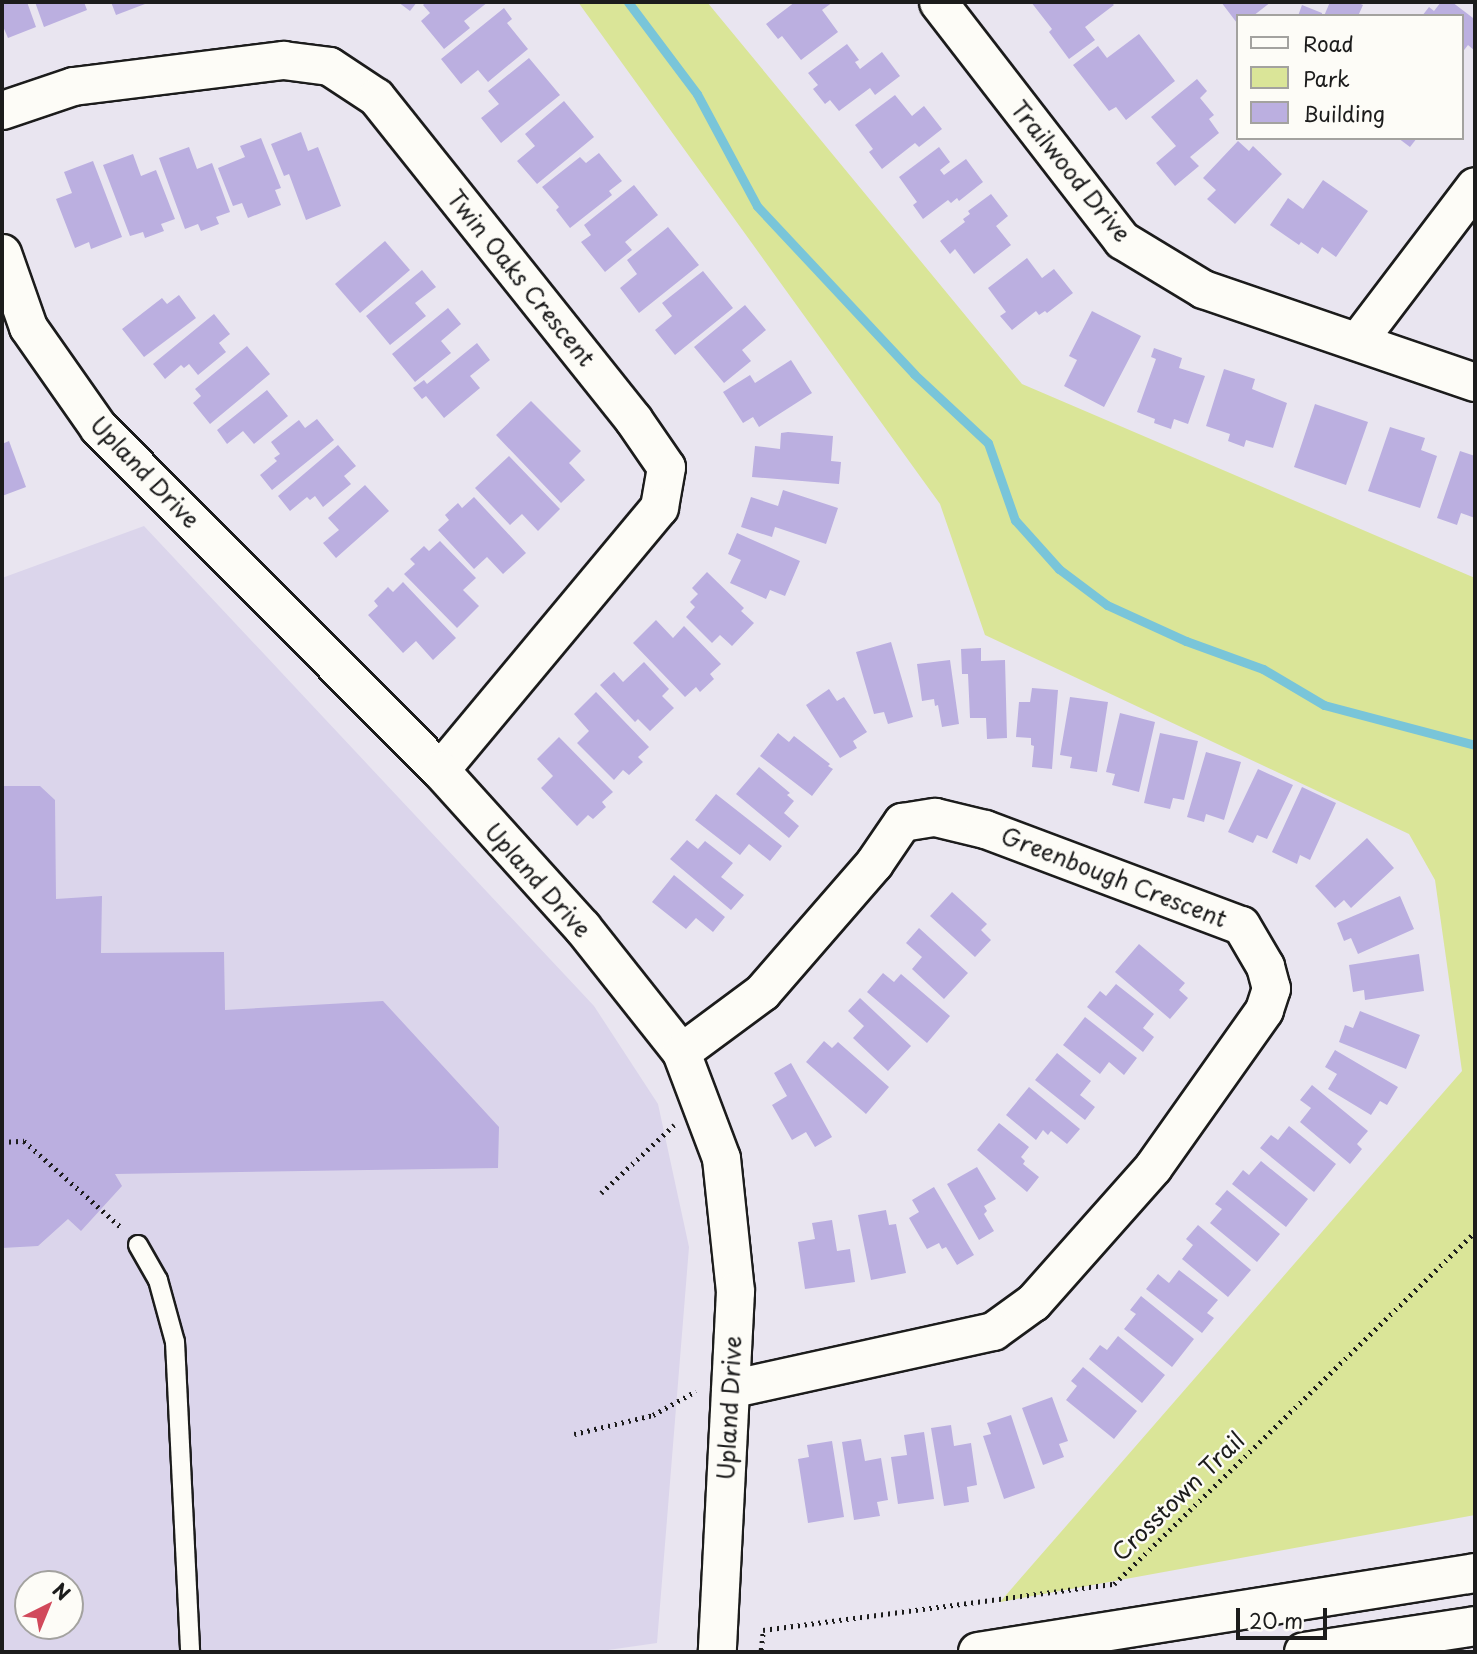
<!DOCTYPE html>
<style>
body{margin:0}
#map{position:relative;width:1477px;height:1654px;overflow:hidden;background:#e9e5f0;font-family:"Playpen Sans",sans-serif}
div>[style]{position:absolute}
.built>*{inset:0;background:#dbd5eb}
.green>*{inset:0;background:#dae598}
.stream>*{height:9px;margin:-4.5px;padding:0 4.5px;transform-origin:4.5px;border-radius:4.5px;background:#79c5d9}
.building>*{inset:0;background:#bbafe0}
.path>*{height:4.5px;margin-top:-2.25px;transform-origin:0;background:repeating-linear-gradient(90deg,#1c1c1c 0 2px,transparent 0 7px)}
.roads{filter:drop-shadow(2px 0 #1c1c1c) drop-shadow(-2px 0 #1c1c1c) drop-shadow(0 2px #1c1c1c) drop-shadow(0 -2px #1c1c1c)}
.service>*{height:18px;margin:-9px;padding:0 9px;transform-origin:9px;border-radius:9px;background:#fdfcf7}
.minor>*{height:37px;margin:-18.5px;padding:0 18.5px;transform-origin:18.5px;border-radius:18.5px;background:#fdfcf7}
.secondary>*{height:38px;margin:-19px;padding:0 19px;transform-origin:19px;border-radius:19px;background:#fdfcf7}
span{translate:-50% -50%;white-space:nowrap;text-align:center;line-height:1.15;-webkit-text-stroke:5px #fdfcf7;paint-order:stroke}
.street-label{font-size:23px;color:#1c1c1c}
.frame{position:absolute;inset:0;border:4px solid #1c1c1c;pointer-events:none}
.legend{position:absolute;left:1236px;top:14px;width:228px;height:126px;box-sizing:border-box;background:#fdfcf7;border:2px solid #a3a29f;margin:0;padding:9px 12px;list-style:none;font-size:21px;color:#1c1c1c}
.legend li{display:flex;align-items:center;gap:14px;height:35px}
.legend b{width:35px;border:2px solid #a3a29f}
.north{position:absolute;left:14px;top:1570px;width:70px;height:70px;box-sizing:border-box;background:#fdfcf7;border:2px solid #a3a29f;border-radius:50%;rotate:43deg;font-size:19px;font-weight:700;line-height:28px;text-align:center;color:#1c1c1c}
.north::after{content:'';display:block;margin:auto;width:24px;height:32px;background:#d1495b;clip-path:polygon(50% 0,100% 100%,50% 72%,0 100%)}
.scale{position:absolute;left:1236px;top:1608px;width:91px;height:32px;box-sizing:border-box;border:4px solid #1c1c1c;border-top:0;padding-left:9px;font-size:21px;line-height:24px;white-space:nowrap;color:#1c1c1c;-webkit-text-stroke:5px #fdfcf7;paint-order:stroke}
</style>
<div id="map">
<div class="built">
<i style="clip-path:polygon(evenodd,144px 526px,594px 1006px,658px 1104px,689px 1247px,657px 1643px,594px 1652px,2px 1652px,2px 578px,144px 526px,28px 1584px,70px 1584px,70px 1626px,28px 1626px,28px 1584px)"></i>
</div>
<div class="green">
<i style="clip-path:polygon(578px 2px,707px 2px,1022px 384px,1475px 578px,1475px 1515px,1000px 1602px,1462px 1071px,1435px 880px,1409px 834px,985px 635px,940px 504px)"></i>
</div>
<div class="stream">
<i style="left:628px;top:2px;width:115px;rotate:53.1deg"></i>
<i style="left:697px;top:94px;width:127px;rotate:61.8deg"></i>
<i style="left:757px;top:206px;width:230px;rotate:46.9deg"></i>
<i style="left:914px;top:374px;width:101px;rotate:43deg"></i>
<i style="left:988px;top:443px;width:82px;rotate:70.7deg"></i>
<i style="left:1015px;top:520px;width:66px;rotate:48.1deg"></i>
<i style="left:1059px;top:569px;width:60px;rotate:36.9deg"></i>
<i style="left:1107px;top:605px;width:87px;rotate:24.5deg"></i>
<i style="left:1186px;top:641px;width:82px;rotate:20deg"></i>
<i style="left:1263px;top:669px;width:71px;rotate:30.5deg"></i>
<i style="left:1324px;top:705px;width:156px;rotate:14.8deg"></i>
</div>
<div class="building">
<i style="clip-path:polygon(2px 2px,27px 2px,36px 27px,8px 38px,2px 24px)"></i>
<i style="clip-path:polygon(35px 2px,84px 2px,87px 10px,44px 27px)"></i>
<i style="clip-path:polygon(111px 2px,144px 2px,145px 4px,116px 15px)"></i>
<i style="clip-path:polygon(398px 2px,417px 2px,410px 11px)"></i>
<i style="clip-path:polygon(426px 2px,488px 2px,464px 21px,470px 28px,444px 49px,421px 21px,430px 13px,423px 5px)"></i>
<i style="clip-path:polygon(795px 2px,833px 2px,822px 10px,838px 32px,801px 60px,782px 36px,778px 39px,766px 24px)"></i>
<i style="clip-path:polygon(1031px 2px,1111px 2px,1114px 5px,1085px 27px,1095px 40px,1069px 59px,1049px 32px,1052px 29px)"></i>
<i style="clip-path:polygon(1221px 2px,1271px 2px,1253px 16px,1237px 16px,1237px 23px)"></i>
<i style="clip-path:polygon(1330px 2px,1356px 2px,1363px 5px,1358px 16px,1324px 16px)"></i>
<i style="clip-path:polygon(1441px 2px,1452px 2px,1473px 18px,1475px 15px,1475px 51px,1468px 45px,1461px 54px,1461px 16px,1422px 16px,1429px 7px,1434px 11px)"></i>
<i style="clip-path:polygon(1302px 5px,1322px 13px,1322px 16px,1298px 16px)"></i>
<i style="clip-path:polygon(504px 8px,512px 19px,507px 23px,528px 49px,488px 82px,478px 70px,461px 84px,441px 59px)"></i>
<i style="clip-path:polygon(1139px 34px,1175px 81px,1126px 120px,1116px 107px,1109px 111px,1073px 65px,1098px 46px,1107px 58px)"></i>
<i style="clip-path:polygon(847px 44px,859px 60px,855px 62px,860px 69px,882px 52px,900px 76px,875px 95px,870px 88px,839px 111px,830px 100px,825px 104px,813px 89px,818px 85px,808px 73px)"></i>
<i style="clip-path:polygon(529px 58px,560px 95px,501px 143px,481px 118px,499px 104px,488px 91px)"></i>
<i style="clip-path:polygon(1197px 79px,1207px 91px,1200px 98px,1214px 115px,1209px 119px,1219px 133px,1190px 157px,1199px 166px,1175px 186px,1156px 163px,1176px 146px,1151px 117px)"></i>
<i style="clip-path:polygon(895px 95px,912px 116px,924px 106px,942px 129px,919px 147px,915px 143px,882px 169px,869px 152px,873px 149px,855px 125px)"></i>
<i style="clip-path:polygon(564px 101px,594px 137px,537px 184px,517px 161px,535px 146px,525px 134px)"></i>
<i style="clip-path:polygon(301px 132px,308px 151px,318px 147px,341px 206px,306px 220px,289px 174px,284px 176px,271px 144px)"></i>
<i style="clip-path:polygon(261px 138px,281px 188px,275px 190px,281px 205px,248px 218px,242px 203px,233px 206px,218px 168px,245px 157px,240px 146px)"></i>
<i style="clip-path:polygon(1398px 138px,1417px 138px,1410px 147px)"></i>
<i style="clip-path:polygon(1238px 141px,1249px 151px,1253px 146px,1282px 174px,1235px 224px,1207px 199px,1216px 190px,1203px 178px)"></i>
<i style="clip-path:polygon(189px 147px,197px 169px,212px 163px,230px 212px,216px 217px,219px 224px,201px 231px,198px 224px,185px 229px,159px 158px)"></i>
<i style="clip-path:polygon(939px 147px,950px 162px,940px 170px,944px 175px,966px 159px,983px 182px,959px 201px,957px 198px,951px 203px,948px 200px,923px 219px,913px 205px,917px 202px,899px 177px)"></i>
<i style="clip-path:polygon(599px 153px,622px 181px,609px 191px,612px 195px,570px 228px,556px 210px,559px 207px,542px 187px,580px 157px,586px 163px)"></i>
<i style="clip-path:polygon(133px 154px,141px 176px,156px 170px,175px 219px,161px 224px,164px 231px,145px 238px,143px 232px,130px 236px,103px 165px)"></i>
<i style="clip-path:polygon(93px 161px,122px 237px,91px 249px,89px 242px,75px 248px,56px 199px,72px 193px,64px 172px)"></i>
<i style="clip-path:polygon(1323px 180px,1368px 211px,1336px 257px,1322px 247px,1318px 254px,1301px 242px,1299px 245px,1270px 225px,1288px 198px,1303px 209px)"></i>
<i style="clip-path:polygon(634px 185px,658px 215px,625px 242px,632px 250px,605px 272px,581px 242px,591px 235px,584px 225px)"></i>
<i style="clip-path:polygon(991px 194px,1008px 216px,996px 226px,1011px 245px,974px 274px,955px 249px,950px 254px,940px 241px,965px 222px,963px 219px,970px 214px,968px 211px)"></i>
<i style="clip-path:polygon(668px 227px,699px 265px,639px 313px,620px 288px,637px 274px,627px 260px)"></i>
<i style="clip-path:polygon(385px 241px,410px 270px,360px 313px,335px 284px)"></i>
<i style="clip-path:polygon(1027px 258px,1042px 278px,1054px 269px,1073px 293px,1047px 313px,1045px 311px,1039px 315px,1036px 311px,1012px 330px,1000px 316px,1006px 312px,988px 288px)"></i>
<i style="clip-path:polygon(422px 270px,436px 287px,415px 303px,426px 316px,390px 345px,366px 316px)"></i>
<i style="clip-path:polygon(703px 271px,733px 308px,675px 355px,655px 330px,672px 316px,662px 303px)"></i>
<i style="clip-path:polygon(179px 295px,196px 318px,144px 357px,122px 329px,162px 298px,167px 304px)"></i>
<i style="clip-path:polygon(745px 305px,766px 330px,742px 350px,751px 361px,724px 383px,694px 347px)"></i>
<i style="clip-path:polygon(448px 308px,461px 324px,441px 341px,451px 353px,415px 382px,392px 354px)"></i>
<i style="clip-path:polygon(1092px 311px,1141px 336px,1104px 407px,1064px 386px,1077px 360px,1069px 356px)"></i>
<i style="clip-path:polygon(214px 314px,230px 334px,219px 343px,226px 352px,198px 375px,189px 364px,184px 368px,181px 365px,165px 379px,153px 364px)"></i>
<i style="clip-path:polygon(477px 343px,490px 360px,470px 376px,480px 388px,444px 418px,426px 396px,422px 399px,413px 388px,424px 380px,427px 384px)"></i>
<i style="clip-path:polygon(247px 346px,270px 374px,210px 424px,193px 403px,201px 396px,195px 389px)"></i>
<i style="clip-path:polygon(1154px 348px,1182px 358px,1179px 368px,1205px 376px,1188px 424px,1174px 419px,1171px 429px,1154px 423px,1155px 419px,1137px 412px,1156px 359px,1151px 357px)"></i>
<i style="clip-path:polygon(791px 360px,812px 393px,759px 427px,753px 417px,743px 423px,723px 392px,750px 375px,755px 383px)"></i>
<i style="clip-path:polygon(1224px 369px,1255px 379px,1252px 389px,1287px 403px,1273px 448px,1246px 440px,1244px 447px,1228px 441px,1230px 434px,1206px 426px)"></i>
<i style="clip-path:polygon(267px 390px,288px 416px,254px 444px,243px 431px,227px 444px,217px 430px)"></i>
<i style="clip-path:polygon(531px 401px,581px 451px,569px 463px,585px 480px,561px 503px,496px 435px)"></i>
<i style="clip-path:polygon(1315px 404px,1368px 422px,1346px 485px,1294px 467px)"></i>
<i style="clip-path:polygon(317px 419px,334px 440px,272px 490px,260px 475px,277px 461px,274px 458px,280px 454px,271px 442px,299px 420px,305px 428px)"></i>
<i style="clip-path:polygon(1390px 427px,1425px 438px,1421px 450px,1437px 456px,1420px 508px,1368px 491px)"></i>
<i style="clip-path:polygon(788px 432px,833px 436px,831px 461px,841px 462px,839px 484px,752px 477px,755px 446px,780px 449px,781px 433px)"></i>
<i style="clip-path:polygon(9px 441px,26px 487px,2px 496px,2px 444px)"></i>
<i style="clip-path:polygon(338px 445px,356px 466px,344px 476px,351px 484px,323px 507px,315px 496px,310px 500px,307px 497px,290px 511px,278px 496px)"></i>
<i style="clip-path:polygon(1460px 451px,1475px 456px,1475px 518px,1461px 513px,1457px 525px,1437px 518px)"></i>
<i style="clip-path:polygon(509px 456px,560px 509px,538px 531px,522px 514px,510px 525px,475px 488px)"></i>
<i style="clip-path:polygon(365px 485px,389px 511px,336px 558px,323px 543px,339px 530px,328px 518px)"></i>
<i style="clip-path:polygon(783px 490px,838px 508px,826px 544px,775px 527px,772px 537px,741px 527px,751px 497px,778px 506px)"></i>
<i style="clip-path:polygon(474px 497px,526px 553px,503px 574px,487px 557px,474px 569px,438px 530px,449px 520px,445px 515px,458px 503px,462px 508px)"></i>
<i style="clip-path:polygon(737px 533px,800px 561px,785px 596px,770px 590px,766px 599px,730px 583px,741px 560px,728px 554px)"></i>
<i style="clip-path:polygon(440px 541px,476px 578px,463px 590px,479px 606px,457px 628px,404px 574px,415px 564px,410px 559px,424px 546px,429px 551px)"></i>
<i style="clip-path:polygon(707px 572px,744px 608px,741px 611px,754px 623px,732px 646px,720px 635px,712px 643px,686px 617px,695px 607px,690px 602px,698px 594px,692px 588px)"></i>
<i style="clip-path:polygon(403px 582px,456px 638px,433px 660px,416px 641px,403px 653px,368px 615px,378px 606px,374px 601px,388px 587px,393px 592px)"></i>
<i style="clip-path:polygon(656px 620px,673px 638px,684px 626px,721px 664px,710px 674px,714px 679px,700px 692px,696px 687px,685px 697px,633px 643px)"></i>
<i style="clip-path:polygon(891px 642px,913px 717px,888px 724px,884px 712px,874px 714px,856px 652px)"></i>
<i style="clip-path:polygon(981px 648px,981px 661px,1005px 660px,1007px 738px,987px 739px,986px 718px,970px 718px,968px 674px,962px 674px,961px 649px)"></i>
<i style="clip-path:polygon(950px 660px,959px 724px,942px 727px,938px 705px,935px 706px,934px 699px,922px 701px,917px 664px)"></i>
<i style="clip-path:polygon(644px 662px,669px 689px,662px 696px,674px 708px,650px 731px,638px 719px,635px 722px,600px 685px,614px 672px,623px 682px)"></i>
<i style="clip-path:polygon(1032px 688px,1058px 690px,1052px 769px,1032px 767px,1034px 746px,1031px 745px,1031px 738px,1016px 737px,1019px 702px,1030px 702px)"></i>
<i style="clip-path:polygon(829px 689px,837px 701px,844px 697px,867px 732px,853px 741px,857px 748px,840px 758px,806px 705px)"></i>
<i style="clip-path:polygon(596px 692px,649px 747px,638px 757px,643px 762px,629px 775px,623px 770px,614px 780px,577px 743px,589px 731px,574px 714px)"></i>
<i style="clip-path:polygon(1070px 697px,1108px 702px,1097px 772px,1070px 768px,1072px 757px,1060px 755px)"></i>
<i style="clip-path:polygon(1120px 713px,1155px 722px,1139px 792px,1112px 785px,1115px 774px,1106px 772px)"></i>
<i style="clip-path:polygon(778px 733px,789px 742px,794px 736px,830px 764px,828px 766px,833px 769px,812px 796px,760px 756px)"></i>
<i style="clip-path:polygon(1160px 733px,1198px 741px,1184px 800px,1173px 798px,1170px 809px,1144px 803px)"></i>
<i style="clip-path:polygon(559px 737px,613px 792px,602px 802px,606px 807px,593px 819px,588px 815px,577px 826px,541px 788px,553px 776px,537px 759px)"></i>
<i style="clip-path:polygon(1206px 752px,1241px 762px,1224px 820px,1206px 814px,1204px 822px,1187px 817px)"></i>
<i style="clip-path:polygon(759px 767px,790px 793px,787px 795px,794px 801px,784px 813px,799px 826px,789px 838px,736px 794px)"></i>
<i style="clip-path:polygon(1258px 769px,1293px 785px,1267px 839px,1257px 835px,1253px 843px,1228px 832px)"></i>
<i style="clip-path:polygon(2px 786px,40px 786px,55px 800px,56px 899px,102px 896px,101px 953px,224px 952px,225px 1010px,383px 1001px,499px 1127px,498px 1168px,115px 1174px,122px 1186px,81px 1231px,68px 1219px,38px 1246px,2px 1248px)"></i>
<i style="clip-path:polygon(1302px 787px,1336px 803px,1310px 860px,1300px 855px,1297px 864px,1272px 852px)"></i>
<i style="clip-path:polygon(716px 794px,782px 846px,770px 861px,749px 844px,740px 855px,695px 820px)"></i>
<i style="clip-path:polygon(1367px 838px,1394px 868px,1351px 908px,1344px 900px,1335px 908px,1315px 886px)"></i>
<i style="clip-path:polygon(687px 840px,698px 849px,705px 841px,733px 863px,721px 877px,744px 895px,731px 910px,670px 859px)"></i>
<i style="clip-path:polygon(674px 875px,725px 917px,713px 932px,696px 918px,686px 929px,652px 902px)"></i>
<i style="clip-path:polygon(952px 892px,987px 924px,981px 930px,991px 940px,975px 957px,930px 916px)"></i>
<i style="clip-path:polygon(1400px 896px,1414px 929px,1358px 954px,1351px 938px,1344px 941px,1337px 923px)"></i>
<i style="clip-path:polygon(919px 928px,968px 973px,944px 999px,912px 969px,922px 957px,906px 943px)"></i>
<i style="clip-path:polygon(1139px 944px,1185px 983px,1179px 990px,1188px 998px,1170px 1019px,1115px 972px)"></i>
<i style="clip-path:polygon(1419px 954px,1424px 991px,1365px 1000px,1364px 990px,1353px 992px,1349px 965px)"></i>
<i style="clip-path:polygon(883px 973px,894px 982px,901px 974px,950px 1016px,927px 1043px,867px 992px)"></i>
<i style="clip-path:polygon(1116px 984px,1154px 1014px,1143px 1028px,1154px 1037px,1143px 1052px,1087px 1007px,1100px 991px,1106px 996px)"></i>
<i style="clip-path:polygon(860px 998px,911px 1046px,888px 1071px,853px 1038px,864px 1026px,848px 1011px)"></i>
<i style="clip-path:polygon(1360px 1011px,1420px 1035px,1406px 1069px,1339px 1042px,1345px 1025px,1353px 1028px)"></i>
<i style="clip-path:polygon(1085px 1017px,1137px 1058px,1124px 1075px,1109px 1062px,1100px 1074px,1063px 1045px)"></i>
<i style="clip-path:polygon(824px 1041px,832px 1048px,838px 1042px,889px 1087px,866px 1114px,806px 1062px)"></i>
<i style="clip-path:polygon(1335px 1050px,1398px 1087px,1387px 1105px,1380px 1101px,1371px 1115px,1328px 1089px,1337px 1074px,1325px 1067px)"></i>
<i style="clip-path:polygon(1057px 1053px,1091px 1081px,1080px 1095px,1095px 1107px,1085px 1120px,1035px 1080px)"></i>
<i style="clip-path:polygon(791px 1063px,832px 1137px,815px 1147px,806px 1132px,792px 1140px,772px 1105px,787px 1096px,774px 1073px)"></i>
<i style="clip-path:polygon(1312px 1085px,1368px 1131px,1357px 1144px,1362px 1149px,1350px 1164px,1300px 1122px,1311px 1108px,1300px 1100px)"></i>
<i style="clip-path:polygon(1029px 1087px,1080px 1129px,1067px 1144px,1051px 1131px,1048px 1135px,1043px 1130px,1036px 1140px,1006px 1115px)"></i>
<i style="clip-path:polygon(999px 1123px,1029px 1147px,1021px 1157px,1025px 1161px,1023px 1164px,1039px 1177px,1027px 1192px,977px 1150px)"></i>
<i style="clip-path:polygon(1289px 1126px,1336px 1164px,1314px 1192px,1260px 1148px,1271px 1135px,1278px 1140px)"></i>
<i style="clip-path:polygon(1261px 1161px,1308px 1199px,1286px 1227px,1232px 1184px,1243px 1170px,1249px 1175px)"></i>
<i style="clip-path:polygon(977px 1167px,996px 1199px,984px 1206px,987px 1211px,984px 1214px,994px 1231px,979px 1240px,947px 1184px)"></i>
<i style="clip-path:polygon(934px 1187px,974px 1255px,957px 1265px,946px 1247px,942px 1249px,939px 1243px,927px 1249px,909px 1218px,919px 1212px,912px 1200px)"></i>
<i style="clip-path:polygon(1227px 1190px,1280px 1234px,1257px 1262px,1210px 1223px,1222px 1209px,1215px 1204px)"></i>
<i style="clip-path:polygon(886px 1210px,889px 1225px,896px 1224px,906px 1273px,871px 1280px,858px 1215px)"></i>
<i style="clip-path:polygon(832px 1220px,837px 1251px,850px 1249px,855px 1282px,805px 1289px,798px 1242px,815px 1239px,812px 1223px)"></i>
<i style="clip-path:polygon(1198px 1225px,1251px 1270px,1228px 1297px,1182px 1259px,1193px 1245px,1186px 1239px)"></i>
<i style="clip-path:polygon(1179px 1270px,1218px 1300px,1207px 1313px,1214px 1318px,1202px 1333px,1146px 1289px,1158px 1274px,1169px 1283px)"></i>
<i style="clip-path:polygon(1141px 1296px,1194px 1339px,1172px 1367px,1124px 1329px,1136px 1314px,1130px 1310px)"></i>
<i style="clip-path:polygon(1118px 1336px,1165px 1375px,1142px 1403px,1089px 1359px,1100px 1345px,1107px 1350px)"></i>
<i style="clip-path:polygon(1083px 1367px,1137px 1411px,1114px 1439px,1066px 1400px,1077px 1386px,1071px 1381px)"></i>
<i style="clip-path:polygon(1052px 1397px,1068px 1441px,1059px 1444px,1064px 1457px,1043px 1465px,1022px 1408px)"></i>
<i style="clip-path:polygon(1011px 1415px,1035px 1488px,1004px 1499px,983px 1436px,991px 1434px,987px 1423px)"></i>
<i style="clip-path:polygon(951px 1425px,954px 1446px,971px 1443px,977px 1485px,967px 1487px,969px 1502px,944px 1506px,931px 1428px)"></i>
<i style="clip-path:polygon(924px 1432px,934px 1499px,898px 1504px,891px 1457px,907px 1455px,904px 1435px)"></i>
<i style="clip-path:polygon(861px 1439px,865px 1461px,881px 1458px,888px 1500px,877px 1502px,880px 1516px,854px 1520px,842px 1442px)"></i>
<i style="clip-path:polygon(832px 1441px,844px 1517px,808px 1523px,798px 1459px,809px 1457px,807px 1445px)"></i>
</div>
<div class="path">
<i style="left:2px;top:1142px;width:22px;rotate:-3deg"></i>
<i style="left:24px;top:1141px;width:132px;rotate:41.6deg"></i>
<i style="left:601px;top:1193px;width:100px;rotate:-43deg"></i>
<i style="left:574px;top:1434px;width:81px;rotate:-13.5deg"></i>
<i style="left:653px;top:1415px;width:49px;rotate:-29.2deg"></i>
<i style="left:761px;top:1650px;width:20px;rotate:-84deg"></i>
<i style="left:763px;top:1630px;width:354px;rotate:-7.5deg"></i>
<i style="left:1114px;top:1584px;width:504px;rotate:-44.28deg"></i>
</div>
<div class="roads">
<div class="service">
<i style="left:138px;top:1245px;width:40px;rotate:60.3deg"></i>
<i style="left:158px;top:1280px;width:64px;rotate:74.7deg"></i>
<i style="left:175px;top:1342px;width:310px;rotate:87.2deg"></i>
</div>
<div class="minor">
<i style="left:938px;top:2px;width:301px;rotate:52.3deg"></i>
<i style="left:1122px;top:240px;width:95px;rotate:31.2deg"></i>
<i style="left:1203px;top:289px;width:287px;rotate:18.9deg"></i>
<i style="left:2px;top:110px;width:75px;rotate:-18.7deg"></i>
<i style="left:73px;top:86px;width:212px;rotate:-7.1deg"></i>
<i style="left:283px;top:60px;width:46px;rotate:7.4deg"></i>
<i style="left:329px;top:66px;width:56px;rotate:33.4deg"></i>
<i style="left:376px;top:97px;width:412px;rotate:51.4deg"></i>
<i style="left:633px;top:419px;width:58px;rotate:55.5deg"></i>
<i style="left:666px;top:467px;width:41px;rotate:99.9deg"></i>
<i style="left:659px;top:507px;width:342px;rotate:129.8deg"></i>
<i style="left:2px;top:253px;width:78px;rotate:70.6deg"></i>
<i style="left:28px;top:327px;width:122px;rotate:55deg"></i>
<i style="left:98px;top:427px;width:484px;rotate:45.1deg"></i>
<i style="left:440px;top:770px;width:212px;rotate:47.9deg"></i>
<i style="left:582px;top:927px;width:159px;rotate:51.6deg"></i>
<i style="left:681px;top:1052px;width:113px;rotate:69.3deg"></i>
<i style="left:721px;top:1158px;width:134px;rotate:84deg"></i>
<i style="left:735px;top:1291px;width:361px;rotate:92.9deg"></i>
<i style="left:1358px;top:340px;width:193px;rotate:-52.8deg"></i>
<i style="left:681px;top:1052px;width:101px;rotate:-36.5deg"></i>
<i style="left:762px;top:992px;width:171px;rotate:-49deg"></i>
<i style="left:874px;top:863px;width:50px;rotate:-55.7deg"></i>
<i style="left:902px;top:822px;width:33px;rotate:-9deg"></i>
<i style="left:935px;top:817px;width:51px;rotate:13.5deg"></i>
<i style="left:985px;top:829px;width:273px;rotate:20.6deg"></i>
<i style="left:1241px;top:925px;width:48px;rotate:59.7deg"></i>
<i style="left:1265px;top:966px;width:23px;rotate:75deg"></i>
<i style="left:1271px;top:988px;width:23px;rotate:108deg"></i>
<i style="left:1264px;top:1010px;width:192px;rotate:125.3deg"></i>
<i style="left:1153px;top:1167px;width:181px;rotate:131.6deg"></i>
<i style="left:1033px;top:1302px;width:49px;rotate:144.1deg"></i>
<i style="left:993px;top:1331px;width:269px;rotate:167.6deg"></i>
</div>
<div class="secondary">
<i style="left:978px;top:1652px;width:503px;rotate:-9.03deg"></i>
<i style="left:1304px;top:1652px;width:173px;rotate:-8.6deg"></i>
</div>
</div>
<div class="street-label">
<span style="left:1071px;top:171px;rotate:51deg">Trailwood Drive</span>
<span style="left:521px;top:278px;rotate:51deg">Twin Oaks Crescent</span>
<span style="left:145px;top:472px;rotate:46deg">Upland Drive</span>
<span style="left:1114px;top:877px;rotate:21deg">Greenbough Crescent</span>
<span style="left:538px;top:880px;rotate:48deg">Upland Drive</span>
<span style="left:729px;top:1408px;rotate:-87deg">Upland Drive</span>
<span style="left:1178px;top:1496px;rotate:-44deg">Crosstown Trail</span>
</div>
<div class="frame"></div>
<ul class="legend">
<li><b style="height:9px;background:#fdfcf7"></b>Road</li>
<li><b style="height:19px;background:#dae598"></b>Park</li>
<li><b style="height:19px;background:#bbafe0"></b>Building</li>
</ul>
<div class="north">N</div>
<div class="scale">20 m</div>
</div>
